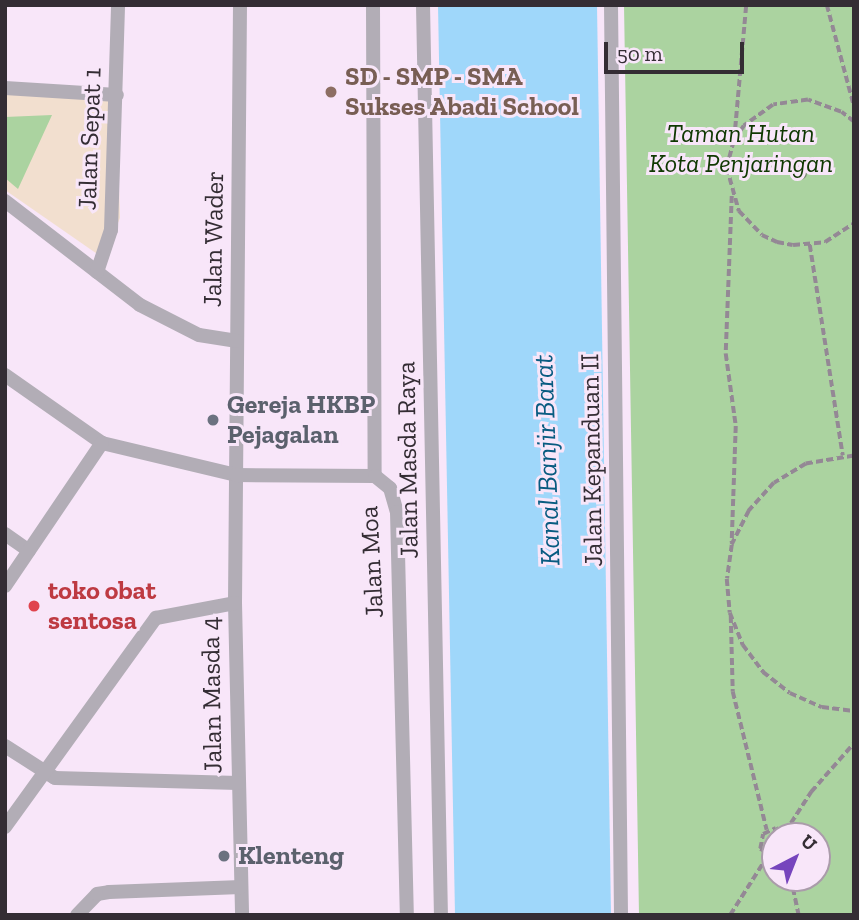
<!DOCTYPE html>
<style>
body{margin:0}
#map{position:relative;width:859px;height:920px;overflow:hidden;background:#f8e6f9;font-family:"Zilla Slab",serif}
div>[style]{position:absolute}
.education>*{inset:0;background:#f2dfcf}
.green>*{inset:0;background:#abd3a0}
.water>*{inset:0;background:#9fd7fa}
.path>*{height:3.5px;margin-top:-1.75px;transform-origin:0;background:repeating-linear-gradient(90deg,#948895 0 7px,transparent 0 10.5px)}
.street>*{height:14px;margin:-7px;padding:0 7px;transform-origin:7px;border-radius:7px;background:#b2adb6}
.trees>*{width:14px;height:14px;margin:-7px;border-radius:50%;background:#788671}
.dots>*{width:19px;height:19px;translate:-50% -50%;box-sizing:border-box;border:4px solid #f8e6f9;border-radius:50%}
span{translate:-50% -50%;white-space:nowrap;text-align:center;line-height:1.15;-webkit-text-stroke:6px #f8e6f9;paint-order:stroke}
.education-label{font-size:26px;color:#785e54;font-weight:700}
.left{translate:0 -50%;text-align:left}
.park-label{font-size:26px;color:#0f3801;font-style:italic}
.street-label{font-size:26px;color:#342d34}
.worship-label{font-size:26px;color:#5b616d;font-weight:700}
.health-label{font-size:26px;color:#be3a42;font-weight:700}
.water-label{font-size:28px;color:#085b81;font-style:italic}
.frame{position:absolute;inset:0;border:7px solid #342d34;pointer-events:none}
.north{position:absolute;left:761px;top:822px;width:70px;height:70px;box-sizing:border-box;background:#f8e6f9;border:2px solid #aa9caa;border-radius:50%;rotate:42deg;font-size:19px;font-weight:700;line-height:28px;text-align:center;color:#342d34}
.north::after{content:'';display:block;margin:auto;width:24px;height:32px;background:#7645bd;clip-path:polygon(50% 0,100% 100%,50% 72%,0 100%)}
.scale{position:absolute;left:604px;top:42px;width:140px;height:32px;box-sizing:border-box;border:4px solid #342d34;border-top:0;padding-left:9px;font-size:21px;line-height:24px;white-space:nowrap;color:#342d34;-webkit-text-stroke:5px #f8e6f9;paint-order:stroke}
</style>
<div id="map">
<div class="education">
<i style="clip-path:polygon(5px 94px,116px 100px,120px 218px,103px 258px,5px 190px)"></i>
</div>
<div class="green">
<i style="clip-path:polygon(evenodd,624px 5px,854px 5px,854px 915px,639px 915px,624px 5px,775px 836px,817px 836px,817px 878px,775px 878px,775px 836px)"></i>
<i style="clip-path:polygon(52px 115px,18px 189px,5px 178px,5px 117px)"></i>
</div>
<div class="water">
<i style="clip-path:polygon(438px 5px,597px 5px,611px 915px,455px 915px)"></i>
</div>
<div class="path">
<i style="left:827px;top:5px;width:105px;rotate:75deg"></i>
<i style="left:854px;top:122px;width:16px;rotate:-142deg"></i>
<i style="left:841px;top:112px;width:35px;rotate:-160deg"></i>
<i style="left:808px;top:100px;width:35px;rotate:172deg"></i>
<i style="left:773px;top:105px;width:36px;rotate:144deg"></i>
<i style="left:744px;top:126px;width:18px;rotate:124deg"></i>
<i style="left:734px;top:141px;width:28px;rotate:105deg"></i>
<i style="left:727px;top:168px;width:45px;rotate:74.4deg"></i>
<i style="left:739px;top:211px;width:33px;rotate:46deg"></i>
<i style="left:762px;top:235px;width:17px;rotate:25deg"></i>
<i style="left:777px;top:242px;width:16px;rotate:11deg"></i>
<i style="left:793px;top:245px;width:32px;rotate:-5deg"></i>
<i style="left:825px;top:242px;width:35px;rotate:-33deg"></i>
<i style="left:734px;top:139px;width:135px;rotate:-84.9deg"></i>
<i style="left:732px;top:196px;width:158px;rotate:92.2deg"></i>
<i style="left:726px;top:354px;width:73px;rotate:82.1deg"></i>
<i style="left:736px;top:426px;width:117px;rotate:92deg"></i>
<i style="left:810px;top:245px;width:213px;rotate:81.1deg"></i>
<i style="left:854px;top:456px;width:49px;rotate:170.5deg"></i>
<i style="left:806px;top:464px;width:37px;rotate:149deg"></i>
<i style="left:774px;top:483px;width:38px;rotate:132deg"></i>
<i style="left:749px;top:511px;width:38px;rotate:117deg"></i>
<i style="left:732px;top:545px;width:34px;rotate:98deg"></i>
<i style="left:727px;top:579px;width:34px;rotate:85deg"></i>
<i style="left:730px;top:613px;width:35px;rotate:68deg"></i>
<i style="left:743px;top:645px;width:34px;rotate:53deg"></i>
<i style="left:763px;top:672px;width:34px;rotate:38deg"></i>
<i style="left:790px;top:693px;width:35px;rotate:24deg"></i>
<i style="left:822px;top:707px;width:32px;rotate:7deg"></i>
<i style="left:731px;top:616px;width:76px;rotate:88.5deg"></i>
<i style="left:733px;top:692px;width:142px;rotate:76.2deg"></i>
<i style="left:785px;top:832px;width:48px;rotate:-57deg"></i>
<i style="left:811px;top:792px;width:65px;rotate:-48.7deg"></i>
<i style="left:775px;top:859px;width:18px;rotate:-146deg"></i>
<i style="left:760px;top:849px;width:15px;rotate:-79deg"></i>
<i style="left:763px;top:834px;width:14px;rotate:-25deg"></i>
<i style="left:776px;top:828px;width:15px;rotate:32deg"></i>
<i style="left:791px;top:878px;width:38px;rotate:78deg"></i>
<i style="left:730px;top:915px;width:69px;rotate:-57.5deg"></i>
</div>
<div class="street">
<i style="left:240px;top:5px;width:598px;rotate:90.48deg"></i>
<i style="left:235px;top:603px;width:312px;rotate:88.7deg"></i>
<i style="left:373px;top:5px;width:471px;rotate:89.8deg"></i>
<i style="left:423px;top:5px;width:910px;rotate:88.87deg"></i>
<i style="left:611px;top:5px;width:910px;rotate:89.37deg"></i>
<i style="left:5px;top:88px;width:112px;rotate:3.6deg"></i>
<i style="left:5px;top:201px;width:170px;rotate:37.6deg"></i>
<i style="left:140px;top:305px;width:66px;rotate:27deg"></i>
<i style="left:199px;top:335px;width:37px;rotate:9deg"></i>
<i style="left:97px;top:272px;width:44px;rotate:-71.6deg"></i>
<i style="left:111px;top:230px;width:225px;rotate:-88.2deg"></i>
<i style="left:5px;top:375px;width:118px;rotate:35deg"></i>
<i style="left:102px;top:443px;width:138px;rotate:13.4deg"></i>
<i style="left:236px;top:475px;width:139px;rotate:0.4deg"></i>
<i style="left:375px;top:476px;width:19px;rotate:39deg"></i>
<i style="left:390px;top:488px;width:25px;rotate:74deg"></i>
<i style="left:397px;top:512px;width:403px;rotate:88.6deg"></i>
<i style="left:5px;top:534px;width:29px;rotate:35deg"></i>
<i style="left:5px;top:586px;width:173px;rotate:-55.9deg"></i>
<i style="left:5px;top:746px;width:59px;rotate:32.6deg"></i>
<i style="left:55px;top:778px;width:183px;rotate:1.6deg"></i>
<i style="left:5px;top:827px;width:258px;rotate:-54.2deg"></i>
<i style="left:156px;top:618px;width:80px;rotate:-10.8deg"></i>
<i style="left:77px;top:915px;width:29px;rotate:-46deg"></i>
<i style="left:97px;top:894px;width:12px;rotate:-9deg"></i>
<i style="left:109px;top:892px;width:132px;rotate:-2.2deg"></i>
</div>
<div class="trees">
<i style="left:800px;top:173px"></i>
</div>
<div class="dots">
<i style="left:331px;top:92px;background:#8d6e63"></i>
<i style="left:213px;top:420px;background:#6b7280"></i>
<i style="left:34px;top:606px;background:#e0444e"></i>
<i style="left:224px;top:856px;background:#6b7280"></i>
</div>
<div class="education-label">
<span class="left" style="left:345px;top:92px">SD - SMP - SMA<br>Sukses Abadi School</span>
</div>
<div class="park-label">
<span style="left:741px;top:149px">Taman Hutan<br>Kota Penjaringan</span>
</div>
<div class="street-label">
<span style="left:90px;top:139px;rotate:-88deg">Jalan Sepat 1</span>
<span style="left:214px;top:239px;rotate:-89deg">Jalan Wader</span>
<span style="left:408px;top:460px;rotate:-91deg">Jalan Masda Raya</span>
<span style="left:592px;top:460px;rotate:-91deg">Jalan Kepanduan II</span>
<span style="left:372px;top:562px;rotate:-93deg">Jalan Moa</span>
<span style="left:212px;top:695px;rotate:-91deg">Jalan Masda 4</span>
</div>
<div class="worship-label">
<span class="left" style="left:227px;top:420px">Gereja HKBP<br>Pejagalan</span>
<span class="left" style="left:238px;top:856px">Klenteng</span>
</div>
<div class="health-label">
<span class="left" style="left:48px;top:606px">toko obat<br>sentosa</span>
</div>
<div class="water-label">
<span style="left:547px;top:460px;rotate:-92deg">Kanal Banjir Barat</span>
</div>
<div class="frame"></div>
<div class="north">U</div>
<div class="scale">50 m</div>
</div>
